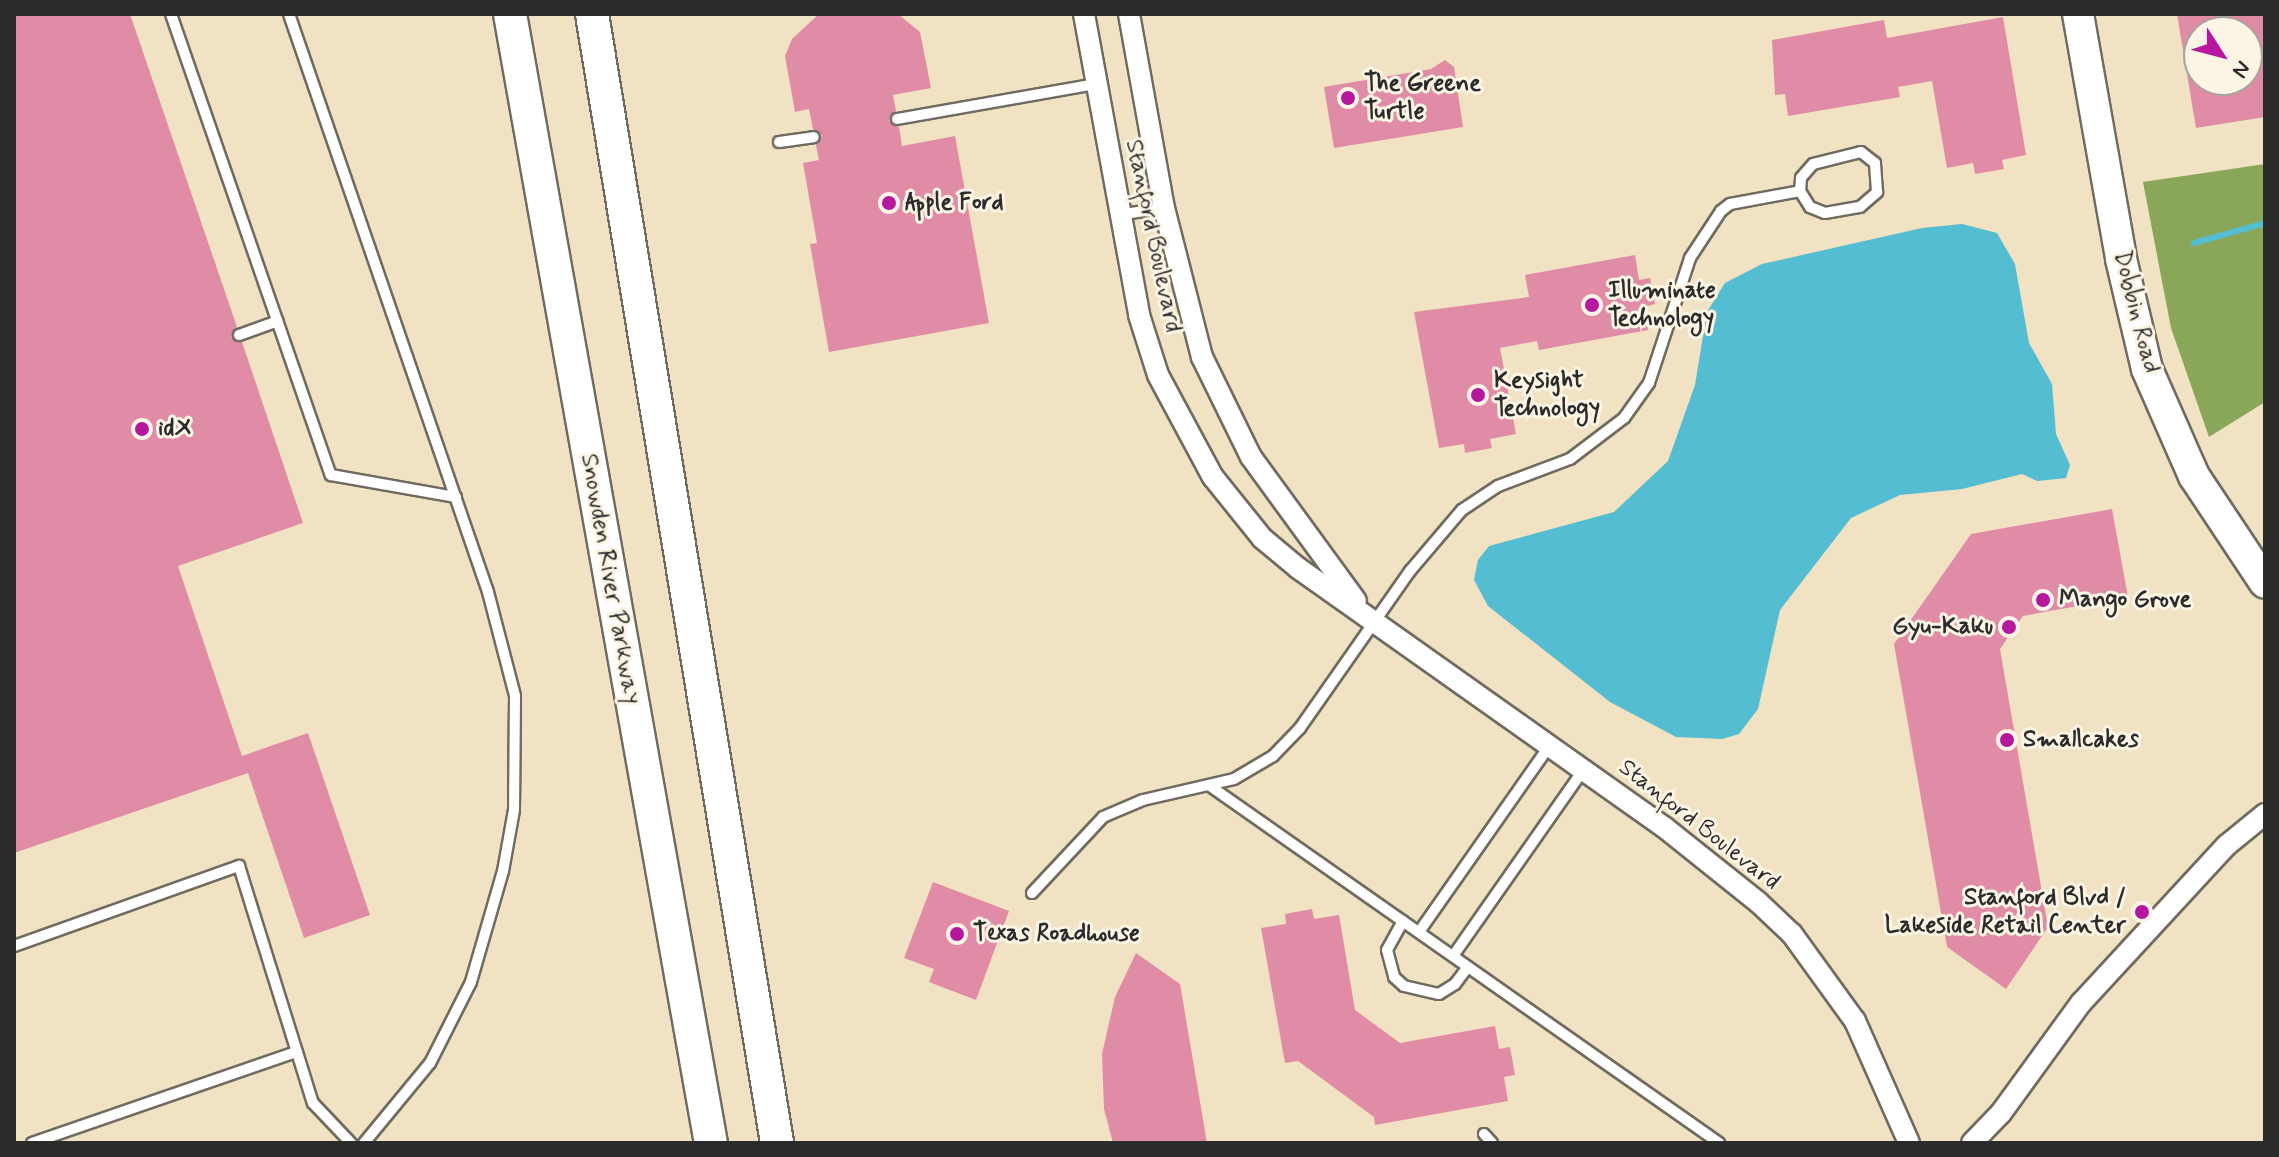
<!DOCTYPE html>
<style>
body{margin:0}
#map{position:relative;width:2279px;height:1157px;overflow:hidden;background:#f0e2c2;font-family:Mynerve,sans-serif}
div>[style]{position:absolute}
.forest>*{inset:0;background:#89a659}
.water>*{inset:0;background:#54bdd2}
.stream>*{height:6px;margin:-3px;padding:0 3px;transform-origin:3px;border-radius:3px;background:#54bdd2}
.building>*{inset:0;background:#e08ca7}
.roads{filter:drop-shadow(2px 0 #706b60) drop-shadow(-2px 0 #706b60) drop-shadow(0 2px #706b60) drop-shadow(0 -2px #706b60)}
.lane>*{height:10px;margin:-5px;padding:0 5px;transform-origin:5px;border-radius:5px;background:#fff}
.street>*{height:20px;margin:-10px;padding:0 10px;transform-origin:10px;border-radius:10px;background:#fff}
.secondary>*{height:30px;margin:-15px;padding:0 15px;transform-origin:15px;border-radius:15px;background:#fff}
.primary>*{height:32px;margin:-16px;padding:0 16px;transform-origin:16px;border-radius:16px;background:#fff}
.dots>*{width:22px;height:22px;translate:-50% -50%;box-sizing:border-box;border:4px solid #fcf5e5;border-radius:50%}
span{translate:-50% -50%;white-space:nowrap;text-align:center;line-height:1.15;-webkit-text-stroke:6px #fcf5e5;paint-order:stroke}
.poi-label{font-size:24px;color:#2b2b2b;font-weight:700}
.left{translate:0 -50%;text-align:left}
.right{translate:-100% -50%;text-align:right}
.street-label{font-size:24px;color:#2b2b2b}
.frame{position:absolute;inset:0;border:16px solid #2b2b2b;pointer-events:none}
.north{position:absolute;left:2183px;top:16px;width:80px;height:80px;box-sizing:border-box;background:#fcf5e5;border:2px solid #a8a49b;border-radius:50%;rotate:126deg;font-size:22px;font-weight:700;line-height:32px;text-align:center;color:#2b2b2b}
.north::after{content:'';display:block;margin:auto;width:28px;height:36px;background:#b5179e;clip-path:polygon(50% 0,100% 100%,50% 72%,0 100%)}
</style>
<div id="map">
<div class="forest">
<i style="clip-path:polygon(2265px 164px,2265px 402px,2209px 437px,2171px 328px,2143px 182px)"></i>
</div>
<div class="water">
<i style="clip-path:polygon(1962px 224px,1997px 233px,2015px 264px,2029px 343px,2052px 384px,2056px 434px,2070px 465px,2066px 478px,2037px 481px,2022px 474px,1962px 489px,1900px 495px,1851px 518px,1780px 610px,1758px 709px,1739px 734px,1722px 739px,1676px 737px,1610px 702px,1488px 606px,1474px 580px,1478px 560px,1489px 546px,1614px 512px,1668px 461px,1695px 385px,1707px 312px,1725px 283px,1762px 264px,1922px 228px)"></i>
</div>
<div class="stream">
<i style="left:2194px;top:243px;width:74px;rotate:-15.7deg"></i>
</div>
<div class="building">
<i style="clip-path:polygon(14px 14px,130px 14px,237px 327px,231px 337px,242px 342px,303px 523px,178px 566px,242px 756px,308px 733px,370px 915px,304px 938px,248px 773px,14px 853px)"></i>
<i style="clip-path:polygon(819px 14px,898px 14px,920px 32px,931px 88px,893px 95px,896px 111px,889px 121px,899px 127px,902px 146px,955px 136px,989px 323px,829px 352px,810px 244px,817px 243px,803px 163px,819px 160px,816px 145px,822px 135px,813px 129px,809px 109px,795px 112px,785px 56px,792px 39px)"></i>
<i style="clip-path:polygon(evenodd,2177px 14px,2265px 14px,2265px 117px,2196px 128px,2177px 14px,2199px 32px,2247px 32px,2247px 80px,2199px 80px,2199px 32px)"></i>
<i style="clip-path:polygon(2003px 17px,2026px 155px,2002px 160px,2004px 169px,1975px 174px,1973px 163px,1947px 168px,1932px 81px,1898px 87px,1900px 97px,1788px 116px,1785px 94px,1775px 95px,1772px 40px,1884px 20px,1887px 38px)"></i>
<i style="clip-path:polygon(1445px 60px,1454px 67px,1463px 127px,1334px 148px,1324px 87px,1431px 69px)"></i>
<i style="clip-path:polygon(1635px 255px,1639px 280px,1650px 278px,1655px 304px,1644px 307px,1648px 330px,1539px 350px,1537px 341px,1500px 348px,1516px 434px,1490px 439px,1492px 448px,1465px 453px,1464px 444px,1439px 448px,1414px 312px,1529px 297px,1525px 275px)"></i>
<i style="clip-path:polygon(2112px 509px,2128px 597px,2023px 616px,2000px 649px,2048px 927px,2006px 989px,1947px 947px,1894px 644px,1971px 534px)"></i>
<i style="clip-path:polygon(933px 882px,1009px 911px,976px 1000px,929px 982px,934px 969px,904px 958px)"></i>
<i style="clip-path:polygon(1312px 909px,1314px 919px,1339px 915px,1355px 1010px,1400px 1043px,1495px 1026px,1499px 1049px,1510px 1047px,1515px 1075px,1504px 1077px,1508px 1101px,1375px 1125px,1374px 1117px,1298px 1061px,1285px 1063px,1261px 928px,1286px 924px,1285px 914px)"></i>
<i style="clip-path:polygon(1136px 953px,1180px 984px,1207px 1143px,1113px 1143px,1104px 1109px,1102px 1054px,1115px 997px)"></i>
</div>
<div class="roads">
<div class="lane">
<i style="left:171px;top:14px;width:488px;rotate:70.9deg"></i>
<i style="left:331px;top:475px;width:127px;rotate:10deg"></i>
<i style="left:289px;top:14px;width:611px;rotate:71deg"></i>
<i style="left:488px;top:592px;width:107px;rotate:75.4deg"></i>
<i style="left:515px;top:696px;width:114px;rotate:90.5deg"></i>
<i style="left:514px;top:810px;width:62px;rotate:100.2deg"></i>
<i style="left:503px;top:871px;width:116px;rotate:106.1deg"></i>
<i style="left:471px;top:982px;width:91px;rotate:116.8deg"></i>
<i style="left:430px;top:1063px;width:104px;rotate:129.5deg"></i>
<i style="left:897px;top:119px;width:202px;rotate:-10deg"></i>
<i style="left:779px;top:142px;width:35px;rotate:-8deg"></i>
<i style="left:1118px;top:215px;width:47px;rotate:-8.7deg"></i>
<i style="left:239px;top:335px;width:41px;rotate:-19.7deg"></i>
<i style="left:1210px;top:786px;width:622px;rotate:35.04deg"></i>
<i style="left:1032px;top:893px;width:104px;rotate:-46.9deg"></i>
<i style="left:1103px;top:817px;width:43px;rotate:-23deg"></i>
<i style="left:1143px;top:800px;width:93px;rotate:-13deg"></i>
<i style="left:1234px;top:779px;width:45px;rotate:-30.5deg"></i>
<i style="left:1273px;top:756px;width:39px;rotate:-46deg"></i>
<i style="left:1300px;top:728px;width:192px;rotate:-55deg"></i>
<i style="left:1410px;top:571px;width:80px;rotate:-49.6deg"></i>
<i style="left:1462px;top:510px;width:43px;rotate:-33.7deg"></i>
<i style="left:1498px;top:486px;width:77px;rotate:-20.6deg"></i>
<i style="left:1570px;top:459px;width:68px;rotate:-37.2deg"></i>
<i style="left:1624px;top:418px;width:43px;rotate:-54.5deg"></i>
<i style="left:1649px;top:383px;width:132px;rotate:-71.8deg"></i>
<i style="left:1690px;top:258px;width:56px;rotate:-56.6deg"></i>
<i style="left:1721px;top:211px;width:11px;rotate:-38deg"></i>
<i style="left:1730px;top:204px;width:71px;rotate:-10.5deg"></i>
<i style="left:1800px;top:191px;width:19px;rotate:58deg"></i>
<i style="left:1810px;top:207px;width:16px;rotate:22deg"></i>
<i style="left:1825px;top:213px;width:36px;rotate:-10deg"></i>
<i style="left:1860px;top:207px;width:23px;rotate:-41deg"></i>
<i style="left:1877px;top:192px;width:29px;rotate:-94deg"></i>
<i style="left:1875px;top:163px;width:18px;rotate:-142deg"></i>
<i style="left:1861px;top:152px;width:49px;rotate:166deg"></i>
<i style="left:1813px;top:164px;width:18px;rotate:131deg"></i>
<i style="left:1801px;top:178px;width:13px;rotate:94deg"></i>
<i style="left:1403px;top:921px;width:33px;rotate:119deg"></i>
<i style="left:1387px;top:950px;width:28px;rotate:75deg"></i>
<i style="left:1394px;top:977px;width:13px;rotate:42deg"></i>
<i style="left:1404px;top:986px;width:36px;rotate:13deg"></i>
<i style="left:1439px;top:994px;width:19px;rotate:-32deg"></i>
<i style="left:1455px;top:984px;width:21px;rotate:-53deg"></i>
<i style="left:1419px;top:932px;width:227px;rotate:-55deg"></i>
<i style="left:14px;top:946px;width:239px;rotate:-19.6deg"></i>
<i style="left:239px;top:866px;width:248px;rotate:72.7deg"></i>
<i style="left:313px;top:1103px;width:55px;rotate:46.5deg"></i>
<i style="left:1453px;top:956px;width:227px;rotate:-55deg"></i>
<i style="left:1484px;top:1134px;width:12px;rotate:48deg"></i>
<i style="left:32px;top:1143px;width:280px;rotate:-19deg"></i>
</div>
<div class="street">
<i style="left:1084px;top:14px;width:306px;rotate:79.6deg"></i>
<i style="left:1139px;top:315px;width:63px;rotate:72.4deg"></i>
<i style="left:1158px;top:375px;width:116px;rotate:61.7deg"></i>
<i style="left:1213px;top:477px;width:78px;rotate:51.2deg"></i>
<i style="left:1262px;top:538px;width:47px;rotate:39.8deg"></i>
<i style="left:1298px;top:568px;width:448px;rotate:35.3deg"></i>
<i style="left:1664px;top:827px;width:120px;rotate:38.6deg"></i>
<i style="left:1758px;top:902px;width:47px;rotate:43.3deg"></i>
<i style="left:1792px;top:934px;width:107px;rotate:54.1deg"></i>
<i style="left:1855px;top:1021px;width:133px;rotate:66.1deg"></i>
<i style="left:1129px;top:14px;width:197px;rotate:79.8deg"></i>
<i style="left:1164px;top:208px;width:154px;rotate:75.7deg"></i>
<i style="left:1202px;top:357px;width:111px;rotate:63.9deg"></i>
<i style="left:1251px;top:457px;width:178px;rotate:53.9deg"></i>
<i style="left:1972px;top:1143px;width:42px;rotate:-46deg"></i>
<i style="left:2001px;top:1113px;width:136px;rotate:-54deg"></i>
<i style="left:2081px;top:1003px;width:215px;rotate:-47.3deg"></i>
<i style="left:2227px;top:845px;width:49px;rotate:-39.2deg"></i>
</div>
<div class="secondary">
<i style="left:2078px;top:14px;width:249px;rotate:80deg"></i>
<i style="left:2121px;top:259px;width:113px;rotate:76.7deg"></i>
<i style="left:2147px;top:369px;width:117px;rotate:66.3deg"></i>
<i style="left:2194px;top:476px;width:128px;rotate:56.4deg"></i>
</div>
<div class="primary">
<i style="left:510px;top:14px;width:1147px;rotate:79.91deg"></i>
<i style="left:592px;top:14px;width:1144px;rotate:80.69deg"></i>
</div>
</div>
<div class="dots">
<i style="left:1348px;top:98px;background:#b5179e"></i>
<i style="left:889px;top:203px;background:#b5179e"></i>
<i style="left:1592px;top:305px;background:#b5179e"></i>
<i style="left:1478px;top:395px;background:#b5179e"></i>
<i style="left:142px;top:429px;background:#b5179e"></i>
<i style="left:2043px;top:600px;background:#b5179e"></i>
<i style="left:2009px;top:627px;background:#b5179e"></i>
<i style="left:2007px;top:740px;background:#b5179e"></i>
<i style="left:2142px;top:912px;background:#b5179e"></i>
<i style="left:957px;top:934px;background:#b5179e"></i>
</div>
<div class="poi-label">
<span class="left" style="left:1364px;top:98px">The Greene<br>Turtle</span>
<span class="left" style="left:905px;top:203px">Apple Ford</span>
<span class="left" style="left:1608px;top:305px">Illuminate<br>Technology</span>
<span class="left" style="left:1494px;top:395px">Keysight<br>Technology</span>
<span class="left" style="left:158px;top:429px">idX</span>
<span class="left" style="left:2059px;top:600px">Mango Grove</span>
<span class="right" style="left:1993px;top:627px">Gyu-Kaku</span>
<span class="left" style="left:2023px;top:740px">Smallcakes</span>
<span class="right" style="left:2126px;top:912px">Stanford Blvd /<br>Lakeside Retail Center</span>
<span class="left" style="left:973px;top:934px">Texas Roadhouse</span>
</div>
<div class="street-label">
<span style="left:1153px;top:236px;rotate:78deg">Stanford Boulevard</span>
<span style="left:2136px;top:312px;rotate:76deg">Dobbin Road</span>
<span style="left:610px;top:579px;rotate:80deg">Snowden River Parkway</span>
<span style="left:1699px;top:825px;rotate:38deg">Stanford Boulevard</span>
</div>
<div class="frame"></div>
<div class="north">N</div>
</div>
